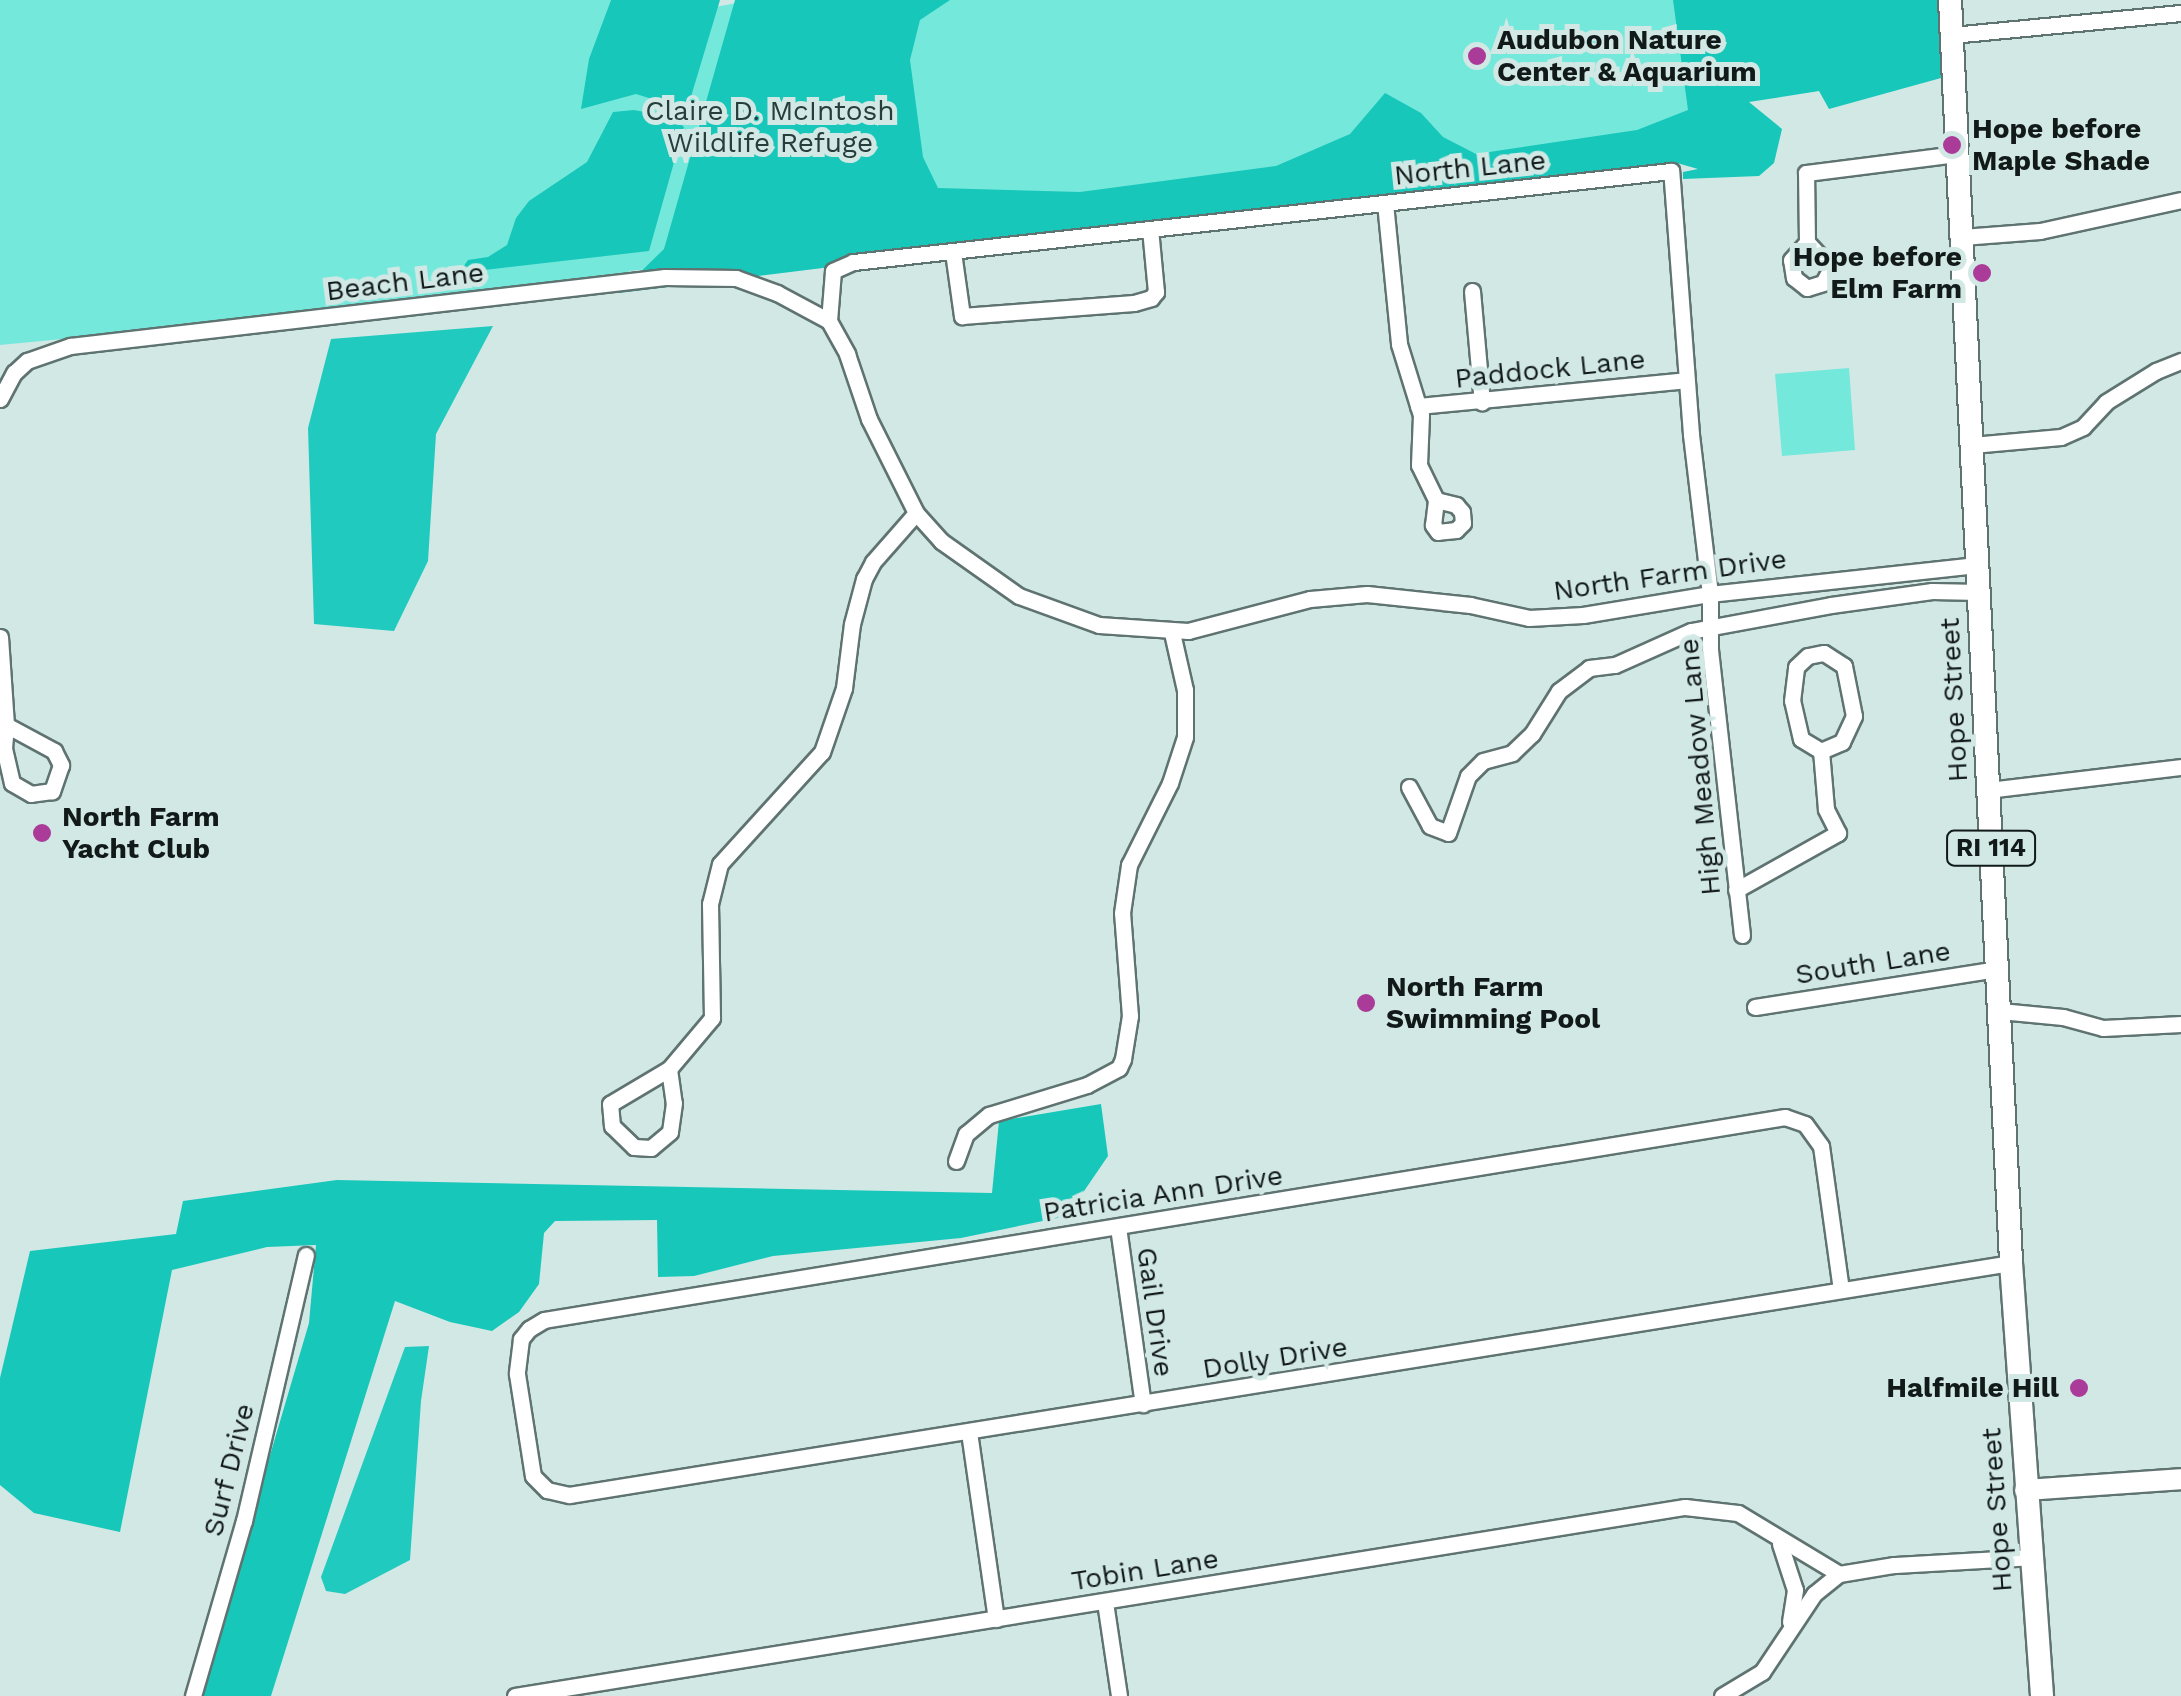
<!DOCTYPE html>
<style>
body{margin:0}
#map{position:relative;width:2181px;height:1696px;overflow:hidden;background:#d1e8e5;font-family:"Work Sans",sans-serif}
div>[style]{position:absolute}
.green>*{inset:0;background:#75e8dc}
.forest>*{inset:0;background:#17c7ba}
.water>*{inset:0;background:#20cabe}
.roads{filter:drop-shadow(2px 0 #5f7371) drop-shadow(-2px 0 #5f7371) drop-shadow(0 2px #5f7371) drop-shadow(0 -2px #5f7371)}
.street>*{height:15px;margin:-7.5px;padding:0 7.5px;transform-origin:7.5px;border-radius:7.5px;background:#fff}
.secondary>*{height:20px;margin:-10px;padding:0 10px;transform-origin:10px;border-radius:10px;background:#fff}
.primary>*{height:22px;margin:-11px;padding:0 11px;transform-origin:11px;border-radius:11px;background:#fff}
.dots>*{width:28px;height:28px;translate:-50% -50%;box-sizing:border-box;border:5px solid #d1e8e5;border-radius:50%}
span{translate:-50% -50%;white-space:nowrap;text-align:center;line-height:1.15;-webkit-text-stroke:10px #d1e8e5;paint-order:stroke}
.shield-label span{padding:2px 8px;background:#d1e8e5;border:2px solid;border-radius:8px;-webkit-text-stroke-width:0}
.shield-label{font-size:25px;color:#121a19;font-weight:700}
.poi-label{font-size:28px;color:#121a19;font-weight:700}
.left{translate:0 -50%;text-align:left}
.right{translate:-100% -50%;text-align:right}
.park-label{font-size:28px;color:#253e3c}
.street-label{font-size:28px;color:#121a19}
</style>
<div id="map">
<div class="green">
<i style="clip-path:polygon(0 0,611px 0,601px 28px,753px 0,1928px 0,1743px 101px,1748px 154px,629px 271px,624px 285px,0 345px)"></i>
<i style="clip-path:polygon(1849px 368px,1855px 450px,1782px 456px,1775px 374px)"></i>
</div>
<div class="forest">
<i style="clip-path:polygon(611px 0,720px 0,687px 110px,636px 94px,581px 109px,589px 59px)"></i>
<i style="clip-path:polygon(735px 0,950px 0,920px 20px,910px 60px,923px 157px,938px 188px,1080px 192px,1276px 166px,1350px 134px,1385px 93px,1421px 113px,1443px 137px,1476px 154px,1637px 130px,1688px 110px,1673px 0,1938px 0,1941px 78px,1829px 109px,1819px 91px,1749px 102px,1782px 129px,1774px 163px,1759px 176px,1683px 179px,1683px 172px,1698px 169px,1677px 163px,619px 293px,664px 249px)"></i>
<i style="clip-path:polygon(634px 110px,671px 117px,684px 127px,649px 251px,459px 273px,468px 260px,488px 257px,507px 245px,516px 218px,529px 201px,587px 162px,613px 112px)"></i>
<i style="clip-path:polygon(1101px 1104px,1108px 1156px,1067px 1216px,961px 1238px,773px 1256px,694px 1276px,658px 1277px,657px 1220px,555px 1221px,544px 1233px,539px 1284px,519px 1312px,492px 1331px,450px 1322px,395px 1301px,271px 1696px,199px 1696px,309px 1323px,316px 1245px,267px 1247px,172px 1270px,120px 1532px,34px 1513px,0 1485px,0 1378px,30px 1251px,176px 1234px,183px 1201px,337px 1180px,992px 1193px,999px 1121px)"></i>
</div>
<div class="water">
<i style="clip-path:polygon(493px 326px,436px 434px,428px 561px,394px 631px,314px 624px,308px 428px,331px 339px)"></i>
<i style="clip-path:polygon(429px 1346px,421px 1401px,410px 1560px,345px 1594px,326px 1591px,321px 1577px,405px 1347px)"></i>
</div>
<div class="roads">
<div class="street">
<i style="left:1952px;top:35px;width:230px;rotate:-5.5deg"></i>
<i style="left:1385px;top:203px;width:142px;rotate:84.3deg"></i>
<i style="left:1399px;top:344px;width:74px;rotate:72.8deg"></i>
<i style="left:1421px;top:415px;width:50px;rotate:92.3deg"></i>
<i style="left:1419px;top:465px;width:39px;rotate:64deg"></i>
<i style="left:1962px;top:237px;width:78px;rotate:-4.4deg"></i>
<i style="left:2040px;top:231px;width:144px;rotate:-12.4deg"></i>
<i style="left:1807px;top:242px;width:35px;rotate:47deg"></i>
<i style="left:1831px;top:268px;width:17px;rotate:118deg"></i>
<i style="left:1823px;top:283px;width:17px;rotate:163deg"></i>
<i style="left:1807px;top:288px;width:16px;rotate:-142deg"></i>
<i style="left:1794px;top:278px;width:18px;rotate:-99deg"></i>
<i style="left:1791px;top:260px;width:24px;rotate:-48deg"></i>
<i style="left:1807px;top:242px;width:69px;rotate:-90.8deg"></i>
<i style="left:1806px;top:173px;width:152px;rotate:-7.2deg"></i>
<i style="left:953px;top:252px;width:65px;rotate:82deg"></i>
<i style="left:962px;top:316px;width:172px;rotate:-4.3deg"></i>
<i style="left:1134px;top:303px;width:18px;rotate:-16deg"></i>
<i style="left:1151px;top:298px;width:8px;rotate:-50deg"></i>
<i style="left:1156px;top:292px;width:63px;rotate:-95.4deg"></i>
<i style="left:1472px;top:291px;width:112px;rotate:84.9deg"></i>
<i style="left:0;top:399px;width:30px;rotate:-62deg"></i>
<i style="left:14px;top:373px;width:18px;rotate:-43deg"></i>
<i style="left:27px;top:361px;width:46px;rotate:-19.2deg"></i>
<i style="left:70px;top:346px;width:599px;rotate:-6.61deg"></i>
<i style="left:665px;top:277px;width:71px;rotate:0.8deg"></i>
<i style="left:736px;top:278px;width:44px;rotate:20.1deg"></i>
<i style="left:777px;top:293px;width:59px;rotate:28.3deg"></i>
<i style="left:1418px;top:406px;width:269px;rotate:-5.5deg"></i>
<i style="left:1972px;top:445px;width:89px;rotate:-5.1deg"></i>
<i style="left:2061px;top:437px;width:24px;rotate:-24deg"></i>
<i style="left:2083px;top:427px;width:34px;rotate:-47deg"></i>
<i style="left:2106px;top:402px;width:59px;rotate:-31.8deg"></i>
<i style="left:2156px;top:371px;width:27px;rotate:-22deg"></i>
<i style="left:1436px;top:500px;width:21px;rotate:14deg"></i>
<i style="left:1456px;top:505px;width:9px;rotate:49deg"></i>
<i style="left:1462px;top:512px;width:11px;rotate:85deg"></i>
<i style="left:1463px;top:523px;width:10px;rotate:135deg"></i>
<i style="left:1456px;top:530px;width:18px;rotate:174deg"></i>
<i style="left:1438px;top:532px;width:9px;rotate:-126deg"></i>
<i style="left:1433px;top:525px;width:25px;rotate:-83deg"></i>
<i style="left:0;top:637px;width:88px;rotate:86.1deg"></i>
<i style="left:6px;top:725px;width:55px;rotate:28.4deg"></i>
<i style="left:54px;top:751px;width:16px;rotate:63deg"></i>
<i style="left:61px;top:765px;width:28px;rotate:109deg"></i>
<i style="left:52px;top:791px;width:21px;rotate:172deg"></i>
<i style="left:31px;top:794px;width:22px;rotate:-150deg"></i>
<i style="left:12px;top:783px;width:36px;rotate:-103deg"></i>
<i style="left:4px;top:748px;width:23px;rotate:-85deg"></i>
<i style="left:1409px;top:787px;width:44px;rotate:61.7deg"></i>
<i style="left:1430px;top:826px;width:19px;rotate:21deg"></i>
<i style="left:1448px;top:833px;width:60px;rotate:-70.7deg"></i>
<i style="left:1468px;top:776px;width:21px;rotate:-45deg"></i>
<i style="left:1483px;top:761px;width:30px;rotate:-15deg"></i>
<i style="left:1512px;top:753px;width:28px;rotate:-44deg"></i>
<i style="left:1532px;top:734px;width:51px;rotate:-57.9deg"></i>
<i style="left:1559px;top:691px;width:38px;rotate:-37deg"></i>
<i style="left:1589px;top:668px;width:26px;rotate:-7deg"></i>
<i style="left:1615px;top:665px;width:83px;rotate:-24.1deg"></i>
<i style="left:1691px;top:631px;width:142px;rotate:-10.5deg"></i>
<i style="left:1831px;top:605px;width:102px;rotate:-7.9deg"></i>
<i style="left:1932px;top:591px;width:47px;rotate:1.2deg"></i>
<i style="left:1988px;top:790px;width:194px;rotate:-6.8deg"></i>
<i style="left:1736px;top:890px;width:117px;rotate:-29.2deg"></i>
<i style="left:1838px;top:833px;width:27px;rotate:-117deg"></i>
<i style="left:1826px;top:809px;width:58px;rotate:-94.9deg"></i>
<i style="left:1821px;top:751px;width:23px;rotate:-149deg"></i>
<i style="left:1801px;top:739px;width:39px;rotate:-103deg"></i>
<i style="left:1792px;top:701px;width:34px;rotate:-83deg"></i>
<i style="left:1796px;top:667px;width:16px;rotate:-43deg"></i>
<i style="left:1808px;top:656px;width:16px;rotate:-11deg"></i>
<i style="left:1824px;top:653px;width:24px;rotate:33deg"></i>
<i style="left:1844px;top:666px;width:51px;rotate:78.7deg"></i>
<i style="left:1854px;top:716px;width:29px;rotate:115deg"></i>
<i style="left:1842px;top:742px;width:23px;rotate:157deg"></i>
<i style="left:1742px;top:935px;width:289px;rotate:-96.4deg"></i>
<i style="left:1710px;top:648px;width:54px;rotate:-90deg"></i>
<i style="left:1710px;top:594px;width:161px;rotate:-96.8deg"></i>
<i style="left:1691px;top:434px;width:264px;rotate:-94.3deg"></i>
<i style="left:1671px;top:171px;width:823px;rotate:173.65deg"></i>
<i style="left:853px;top:262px;width:22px;rotate:156deg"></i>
<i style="left:833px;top:271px;width:50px;rotate:94.6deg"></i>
<i style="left:829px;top:321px;width:38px;rotate:61deg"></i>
<i style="left:847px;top:354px;width:69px;rotate:71.3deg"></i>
<i style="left:869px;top:419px;width:105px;rotate:63.4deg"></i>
<i style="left:916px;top:513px;width:38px;rotate:48deg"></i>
<i style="left:941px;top:541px;width:95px;rotate:35.2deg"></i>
<i style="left:1019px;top:596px;width:85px;rotate:19.9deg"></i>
<i style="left:1099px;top:625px;width:89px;rotate:3.9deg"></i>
<i style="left:1188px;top:631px;width:126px;rotate:-14.7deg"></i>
<i style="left:1310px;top:599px;width:57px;rotate:-5deg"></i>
<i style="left:1367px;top:594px;width:104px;rotate:6.1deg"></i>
<i style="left:1470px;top:605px;width:60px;rotate:12.4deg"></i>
<i style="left:1529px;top:618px;width:54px;rotate:-3.2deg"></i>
<i style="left:1583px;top:615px;width:129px;rotate:-9.4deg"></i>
<i style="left:1710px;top:594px;width:270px;rotate:-6.2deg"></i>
<i style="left:1755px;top:1007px;width:246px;rotate:-8.9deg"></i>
<i style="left:2000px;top:1011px;width:63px;rotate:5.4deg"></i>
<i style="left:2063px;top:1017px;width:41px;rotate:15.4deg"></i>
<i style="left:2103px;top:1028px;width:78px;rotate:-2.9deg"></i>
<i style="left:669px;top:1069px;width:34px;rotate:82deg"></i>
<i style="left:674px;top:1103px;width:29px;rotate:98deg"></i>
<i style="left:670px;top:1132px;width:25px;rotate:140deg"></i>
<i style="left:651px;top:1148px;width:17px;rotate:-177deg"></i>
<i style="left:634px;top:1147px;width:30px;rotate:-136deg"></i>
<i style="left:612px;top:1126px;width:22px;rotate:-95deg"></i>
<i style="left:610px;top:1104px;width:69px;rotate:-30.7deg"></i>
<i style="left:669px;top:1069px;width:67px;rotate:-49.9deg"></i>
<i style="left:712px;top:1018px;width:114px;rotate:-91deg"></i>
<i style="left:710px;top:904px;width:41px;rotate:-76deg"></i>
<i style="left:720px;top:864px;width:151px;rotate:-47.7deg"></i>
<i style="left:822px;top:752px;width:68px;rotate:-71deg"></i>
<i style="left:844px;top:688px;width:64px;rotate:-82.9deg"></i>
<i style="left:852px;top:624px;width:47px;rotate:-75.1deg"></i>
<i style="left:864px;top:579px;width:19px;rotate:-62deg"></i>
<i style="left:873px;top:562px;width:65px;rotate:-48.7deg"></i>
<i style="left:956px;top:1161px;width:29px;rotate:-70deg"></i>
<i style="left:966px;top:1134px;width:30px;rotate:-40deg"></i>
<i style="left:989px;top:1115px;width:102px;rotate:-17deg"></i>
<i style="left:1087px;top:1085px;width:36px;rotate:-28deg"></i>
<i style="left:1119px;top:1068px;width:10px;rotate:-66deg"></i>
<i style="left:1123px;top:1059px;width:44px;rotate:-80.8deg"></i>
<i style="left:1130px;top:1016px;width:103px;rotate:-94.4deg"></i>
<i style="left:1122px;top:913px;width:49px;rotate:-81.7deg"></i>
<i style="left:1129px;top:865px;width:92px;rotate:-63.4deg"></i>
<i style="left:1170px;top:783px;width:48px;rotate:-71.9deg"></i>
<i style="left:1185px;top:737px;width:47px;rotate:-90deg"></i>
<i style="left:1185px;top:690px;width:58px;rotate:-102.8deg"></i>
<i style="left:1118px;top:1227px;width:179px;rotate:82deg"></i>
<i style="left:1841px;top:1290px;width:145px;rotate:-97.9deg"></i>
<i style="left:1821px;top:1146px;width:27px;rotate:-126deg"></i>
<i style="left:1805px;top:1124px;width:21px;rotate:-161deg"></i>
<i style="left:1785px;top:1117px;width:1257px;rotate:170.71deg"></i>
<i style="left:544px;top:1320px;width:17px;rotate:149deg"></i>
<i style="left:529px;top:1329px;width:13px;rotate:129deg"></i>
<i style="left:521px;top:1339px;width:35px;rotate:97deg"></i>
<i style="left:517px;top:1374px;width:103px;rotate:81.1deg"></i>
<i style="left:533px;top:1476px;width:20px;rotate:45deg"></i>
<i style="left:547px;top:1490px;width:23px;rotate:13deg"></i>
<i style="left:569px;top:1495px;width:1461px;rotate:-9.14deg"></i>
<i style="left:969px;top:1432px;width:189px;rotate:81.8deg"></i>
<i style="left:1780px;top:1544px;width:48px;rotate:71.9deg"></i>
<i style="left:1795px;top:1590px;width:32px;rotate:99deg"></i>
<i style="left:1105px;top:1602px;width:95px;rotate:81.5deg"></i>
<i style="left:193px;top:1696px;width:182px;rotate:-73.8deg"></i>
<i style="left:244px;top:1521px;width:273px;rotate:-76.9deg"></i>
<i style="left:515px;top:1696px;width:1185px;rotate:-9.18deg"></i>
<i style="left:1685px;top:1507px;width:53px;rotate:6.5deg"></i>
<i style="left:1738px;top:1513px;width:118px;rotate:31.1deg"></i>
<i style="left:1722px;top:1696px;width:47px;rotate:-31deg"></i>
<i style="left:1762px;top:1672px;width:94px;rotate:-56.3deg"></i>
<i style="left:1814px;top:1594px;width:32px;rotate:-39deg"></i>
<i style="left:1839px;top:1574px;width:56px;rotate:-9.3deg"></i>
<i style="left:1894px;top:1565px;width:137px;rotate:-3.3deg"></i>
</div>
<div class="secondary">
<i style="left:2025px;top:1490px;width:156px;rotate:-4deg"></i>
</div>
<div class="primary">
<i style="left:1950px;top:0;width:1264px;rotate:87.23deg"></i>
<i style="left:2011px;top:1263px;width:434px;rotate:85.9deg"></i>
</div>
</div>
<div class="dots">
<i style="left:1477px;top:56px;background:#ab3b98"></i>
<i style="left:1952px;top:145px;background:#ab3b98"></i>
<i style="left:1982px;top:273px;background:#ab3b98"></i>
<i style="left:42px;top:833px;background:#ab3b98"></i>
<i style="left:1366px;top:1003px;background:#ab3b98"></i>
<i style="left:2079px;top:1388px;background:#ab3b98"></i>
</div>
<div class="shield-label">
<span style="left:1991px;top:848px">RI 114</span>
</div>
<div class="poi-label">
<span class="left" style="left:1497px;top:56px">Audubon Nature<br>Center &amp; Aquarium</span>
<span class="left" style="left:1972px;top:145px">Hope before<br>Maple Shade</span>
<span class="right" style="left:1962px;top:273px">Hope before<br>Elm Farm</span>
<span class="left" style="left:62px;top:833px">North Farm<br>Yacht Club</span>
<span class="left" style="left:1386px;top:1003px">North Farm<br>Swimming Pool</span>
<span class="right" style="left:2059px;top:1388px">Halfmile Hill</span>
</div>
<div class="park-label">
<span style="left:770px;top:127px">Claire D. McIntosh<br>Wildlife Refuge</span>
</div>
<div class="street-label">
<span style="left:1470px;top:168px;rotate:-6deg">North Lane</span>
<span style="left:405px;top:282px;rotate:-7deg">Beach Lane</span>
<span style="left:1550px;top:369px;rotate:-6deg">Paddock Lane</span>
<span style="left:1670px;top:575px;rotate:-8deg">North Farm Drive</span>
<span style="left:1954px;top:700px;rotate:-93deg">Hope Street</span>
<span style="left:1700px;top:767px;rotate:-95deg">High Meadow Lane</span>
<span style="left:1873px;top:963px;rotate:-9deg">South Lane</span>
<span style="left:1163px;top:1194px;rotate:-9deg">Patricia Ann Drive</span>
<span style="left:1155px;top:1312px;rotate:82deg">Gail Drive</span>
<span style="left:1275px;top:1358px;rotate:-9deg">Dolly Drive</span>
<span style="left:229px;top:1470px;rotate:-76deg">Surf Drive</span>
<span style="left:1997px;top:1510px;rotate:-94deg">Hope Street</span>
<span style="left:1145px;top:1570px;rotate:-9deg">Tobin Lane</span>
</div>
</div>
